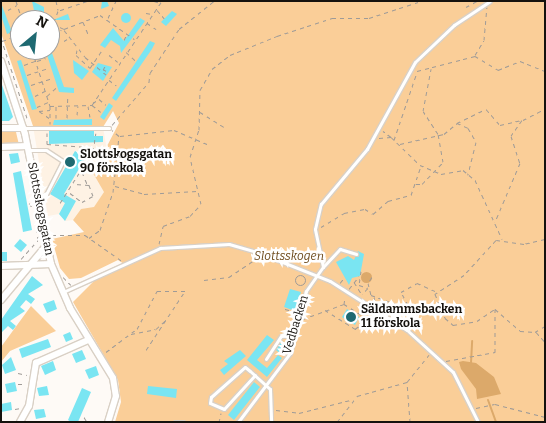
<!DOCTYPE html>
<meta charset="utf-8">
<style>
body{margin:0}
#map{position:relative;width:546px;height:423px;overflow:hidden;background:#fefaf6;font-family:Bitter,serif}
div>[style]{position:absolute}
.built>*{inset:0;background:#fef2e4}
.green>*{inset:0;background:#face98}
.water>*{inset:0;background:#dca96a}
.round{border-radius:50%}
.stream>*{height:2px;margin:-1px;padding:0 1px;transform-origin:1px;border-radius:1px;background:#dca96a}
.building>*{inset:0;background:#7ae5f2}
.path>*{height:1px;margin-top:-0.5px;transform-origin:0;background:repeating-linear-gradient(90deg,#9f9b97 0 4px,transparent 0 8px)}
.path>.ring{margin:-0.5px;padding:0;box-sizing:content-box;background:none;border:1px solid #9f9b97;border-radius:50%}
.roads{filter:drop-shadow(1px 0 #d9d0c5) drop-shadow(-1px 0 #d9d0c5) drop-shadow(0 1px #d9d0c5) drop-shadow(0 -1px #d9d0c5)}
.service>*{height:3px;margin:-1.5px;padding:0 1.5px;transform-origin:1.5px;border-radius:1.5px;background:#fff}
.minor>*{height:6px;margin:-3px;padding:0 3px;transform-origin:3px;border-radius:3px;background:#fff}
.dots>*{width:14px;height:14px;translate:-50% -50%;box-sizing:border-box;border:2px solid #fff;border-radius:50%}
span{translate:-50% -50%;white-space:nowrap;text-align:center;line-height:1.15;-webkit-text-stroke:5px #fff;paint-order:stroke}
.poi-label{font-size:12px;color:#15120e;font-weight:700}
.left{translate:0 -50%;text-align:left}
.street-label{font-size:12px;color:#15120e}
.park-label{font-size:12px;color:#6e4b1c;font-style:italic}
.frame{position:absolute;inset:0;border:2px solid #15120e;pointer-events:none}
.north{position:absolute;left:10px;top:10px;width:50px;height:50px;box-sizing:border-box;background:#fff;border:1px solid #a1a09f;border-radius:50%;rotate:28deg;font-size:14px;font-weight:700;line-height:20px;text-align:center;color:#15120e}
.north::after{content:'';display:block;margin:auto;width:18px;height:22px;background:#1e6971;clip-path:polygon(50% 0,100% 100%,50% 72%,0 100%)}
</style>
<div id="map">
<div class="built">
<i style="clip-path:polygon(33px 126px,103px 127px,107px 151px,104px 192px,94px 208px,81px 209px,73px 220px,65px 221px,59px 214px,48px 216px)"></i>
</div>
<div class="green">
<i style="clip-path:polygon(evenodd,1px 1px,545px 1px,545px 422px,115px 422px,121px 402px,118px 380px,73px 302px,94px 281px,124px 264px,118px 260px,81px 278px,69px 279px,60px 268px,52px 239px,84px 232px,73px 220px,81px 209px,94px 207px,104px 192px,93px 173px,119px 123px,113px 111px,103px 127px,33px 126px,1px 33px,1px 1px,20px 20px,50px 20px,50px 50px,20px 50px,20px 20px)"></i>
<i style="clip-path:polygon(1px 132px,16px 132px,19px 145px,1px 144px)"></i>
<i style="clip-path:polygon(31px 306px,56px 331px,10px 351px,1px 362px,1px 347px)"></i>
</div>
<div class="water">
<i class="round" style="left:360.5px;top:271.5px;width:11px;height:11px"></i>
<i style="clip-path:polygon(463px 361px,476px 363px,494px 377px,501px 394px,477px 399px,476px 389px,461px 369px,459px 362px)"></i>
</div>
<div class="stream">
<i style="left:471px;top:363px;width:22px;rotate:-87deg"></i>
<i style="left:488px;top:400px;width:23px;rotate:70deg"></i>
</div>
<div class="building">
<i style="clip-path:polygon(32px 1px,44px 7px,44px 19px,36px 20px)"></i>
<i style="clip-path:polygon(102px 1px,107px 1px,109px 6px,101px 9px)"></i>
<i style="clip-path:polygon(1px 3px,12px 32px,7px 34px,1px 15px)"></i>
<i style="clip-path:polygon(172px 11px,177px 14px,166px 26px,161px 22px)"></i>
<i class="round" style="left:121px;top:13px;width:10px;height:10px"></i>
<i style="clip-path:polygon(68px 14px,70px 20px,53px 20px)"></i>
<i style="clip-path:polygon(140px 18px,145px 21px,121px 53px,120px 46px,111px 40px,105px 48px,100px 45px,113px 28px,124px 41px)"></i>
<i style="clip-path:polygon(150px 41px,155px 43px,152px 49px,116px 101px,112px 98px)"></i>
<i style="clip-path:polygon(52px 53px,64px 87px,74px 88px,74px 93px,59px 92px,47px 55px)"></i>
<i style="clip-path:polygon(21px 60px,37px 109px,32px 110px,17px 61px)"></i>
<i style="clip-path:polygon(73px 60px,89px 71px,82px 80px,74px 73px)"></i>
<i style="clip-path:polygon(98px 63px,112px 67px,103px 81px,92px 72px)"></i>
<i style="clip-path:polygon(2px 85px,13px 117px,9px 121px,1px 121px)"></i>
<i style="clip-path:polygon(109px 103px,113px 106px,104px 120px,100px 117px)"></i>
<i style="clip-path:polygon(92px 119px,92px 125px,53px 125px,54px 120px)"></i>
<i style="clip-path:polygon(49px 131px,94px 131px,94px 136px,103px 136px,103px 142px,49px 144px)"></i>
<i style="clip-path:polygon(75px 151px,86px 157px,64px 194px,76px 201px,65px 221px,59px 214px,65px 203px,50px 194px)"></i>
<i style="clip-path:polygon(18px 153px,20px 162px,11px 164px,9px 154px)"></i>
<i style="clip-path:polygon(21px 171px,32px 230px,23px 232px,13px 173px)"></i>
<i style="clip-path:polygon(20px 239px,27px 245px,21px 252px,14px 246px)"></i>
<i style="clip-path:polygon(358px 251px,364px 254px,360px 276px,352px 278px,349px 285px,336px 262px,348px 256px,354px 260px)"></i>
<i style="clip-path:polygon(1px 252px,7px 252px,7px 261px,1px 261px)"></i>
<i style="clip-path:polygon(32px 276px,43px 285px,28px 294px,35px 299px,31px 304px,26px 300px,20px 307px,25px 311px,10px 321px,16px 326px,13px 330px,8px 326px,1px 333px,1px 320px)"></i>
<i style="clip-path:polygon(290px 289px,301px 292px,295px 311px,284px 307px)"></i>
<i style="clip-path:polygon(54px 300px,57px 309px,47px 313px,43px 304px)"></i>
<i style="clip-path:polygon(347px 309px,359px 317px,355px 325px,342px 317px)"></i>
<i style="clip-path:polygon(70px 332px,73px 339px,66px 342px,63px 335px)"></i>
<i style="clip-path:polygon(267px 335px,274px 340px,257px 360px,267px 368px,278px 355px,282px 358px,267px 377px,247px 360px)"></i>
<i style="clip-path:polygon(48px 339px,51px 347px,22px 358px,19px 349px)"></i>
<i style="clip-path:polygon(282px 341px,288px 346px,282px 355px,276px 350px)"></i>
<i style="clip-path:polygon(82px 350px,86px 359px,76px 363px,72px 354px)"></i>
<i style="clip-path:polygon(240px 350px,246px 356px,224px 375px,220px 370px,228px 364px,224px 361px)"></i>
<i style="clip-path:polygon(11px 357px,16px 370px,5px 374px,2px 365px)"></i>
<i style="clip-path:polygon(53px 361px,56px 370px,45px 375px,41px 366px)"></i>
<i style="clip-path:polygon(96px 366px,99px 375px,89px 379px,85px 370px)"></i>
<i style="clip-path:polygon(15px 382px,17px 391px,7px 393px,5px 384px)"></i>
<i style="clip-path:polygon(254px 382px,260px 387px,234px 420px,228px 415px)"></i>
<i style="clip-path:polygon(47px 386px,49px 395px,39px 396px,37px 388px)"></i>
<i style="clip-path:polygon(148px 386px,177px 389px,176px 398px,147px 394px)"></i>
<i style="clip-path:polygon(82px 388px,91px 392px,78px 422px,71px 422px,68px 420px)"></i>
<i style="clip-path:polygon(11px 402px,12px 410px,1px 412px,1px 404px)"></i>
<i style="clip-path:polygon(44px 409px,46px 417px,36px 419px,34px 410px)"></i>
</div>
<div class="path">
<i style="left:16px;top:1px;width:20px;rotate:72deg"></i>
<i style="left:56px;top:1px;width:9px;rotate:77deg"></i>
<i style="left:87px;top:1px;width:31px;rotate:161deg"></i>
<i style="left:58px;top:11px;width:14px;rotate:111deg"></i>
<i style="left:53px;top:24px;width:12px;rotate:24deg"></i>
<i style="left:64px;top:29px;width:39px;rotate:-21deg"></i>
<i style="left:100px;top:15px;width:42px;rotate:35.2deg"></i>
<i style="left:154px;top:1px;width:6px;rotate:18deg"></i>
<i style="left:466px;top:7px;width:13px;rotate:-29deg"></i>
<i style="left:8px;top:10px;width:10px;rotate:-29deg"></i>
<i style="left:157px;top:10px;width:11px;rotate:49deg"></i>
<i style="left:146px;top:13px;width:6px;rotate:9deg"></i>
<i style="left:108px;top:18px;width:19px;rotate:-65deg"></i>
<i style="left:83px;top:22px;width:13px;rotate:67deg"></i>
<i style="left:147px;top:23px;width:11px;rotate:34deg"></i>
<i style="left:14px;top:29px;width:6px;rotate:-18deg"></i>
<i style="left:64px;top:30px;width:34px;rotate:52deg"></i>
<i style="left:85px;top:57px;width:31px;rotate:40deg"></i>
<i style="left:10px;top:34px;width:6px;rotate:-81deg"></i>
<i style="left:56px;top:37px;width:9px;rotate:-54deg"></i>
<i style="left:1px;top:38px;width:84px;rotate:72deg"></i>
<i style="left:124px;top:40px;width:7px;rotate:-63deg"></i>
<i style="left:2px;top:41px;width:19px;rotate:-18deg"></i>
<i style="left:64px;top:41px;width:6px;rotate:-31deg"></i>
<i style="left:17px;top:44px;width:3px;rotate:-18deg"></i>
<i style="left:32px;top:50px;width:59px;rotate:72.2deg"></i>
<i style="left:50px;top:106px;width:18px;rotate:90deg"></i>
<i style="left:77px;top:50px;width:5px;rotate:101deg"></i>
<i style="left:76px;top:55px;width:19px;rotate:43deg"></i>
<i style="left:90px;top:68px;width:23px;rotate:-56deg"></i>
<i style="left:126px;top:52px;width:12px;rotate:42deg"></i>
<i style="left:109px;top:55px;width:11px;rotate:38deg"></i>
<i style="left:475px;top:55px;width:17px;rotate:-59deg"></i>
<i style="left:484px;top:40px;width:33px;rotate:-85deg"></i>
<i style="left:37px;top:61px;width:9px;rotate:-18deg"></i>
<i style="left:24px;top:65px;width:12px;rotate:-20deg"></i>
<i style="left:103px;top:69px;width:6px;rotate:31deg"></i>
<i style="left:103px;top:70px;width:7px;rotate:-63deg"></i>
<i style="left:417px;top:71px;width:60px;rotate:-14.5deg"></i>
<i style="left:475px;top:56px;width:27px;rotate:31deg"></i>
<i style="left:498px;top:70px;width:24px;rotate:-22deg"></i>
<i style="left:520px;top:61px;width:27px;rotate:22deg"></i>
<i style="left:27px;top:75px;width:23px;rotate:-18deg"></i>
<i style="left:109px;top:80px;width:9px;rotate:36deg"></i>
<i style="left:31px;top:85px;width:22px;rotate:-18deg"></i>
<i style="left:35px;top:96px;width:11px;rotate:-27deg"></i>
<i style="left:47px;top:96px;width:12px;rotate:-42deg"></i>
<i style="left:93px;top:103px;width:7px;rotate:-34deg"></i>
<i style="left:99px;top:99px;width:9px;rotate:41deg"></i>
<i style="left:92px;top:105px;width:11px;rotate:38deg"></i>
<i style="left:50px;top:106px;width:42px;rotate:-1.4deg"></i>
<i style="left:92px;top:105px;width:125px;rotate:-56.1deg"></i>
<i style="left:88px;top:106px;width:11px;rotate:80deg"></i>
<i style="left:37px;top:107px;width:12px;rotate:-24deg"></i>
<i style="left:200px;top:112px;width:28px;rotate:32deg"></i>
<i style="left:77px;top:115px;width:9px;rotate:-84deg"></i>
<i style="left:49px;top:118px;width:12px;rotate:-145deg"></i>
<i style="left:39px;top:111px;width:11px;rotate:-5deg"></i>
<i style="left:56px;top:118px;width:12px;rotate:-90deg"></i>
<i style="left:67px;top:118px;width:23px;rotate:-88deg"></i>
<i style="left:523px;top:120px;width:25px;rotate:-27deg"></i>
<i style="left:457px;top:123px;width:32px;rotate:-26deg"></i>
<i style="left:486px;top:109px;width:21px;rotate:49deg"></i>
<i style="left:500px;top:125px;width:23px;rotate:-13deg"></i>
<i style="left:522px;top:120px;width:19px;rotate:125deg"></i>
<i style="left:511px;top:136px;width:28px;rotate:72deg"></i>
<i style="left:520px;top:163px;width:64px;rotate:113deg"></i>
<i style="left:112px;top:125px;width:57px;rotate:-49.3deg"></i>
<i style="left:149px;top:82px;width:9px;rotate:-84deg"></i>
<i style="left:150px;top:73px;width:53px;rotate:-56.6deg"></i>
<i style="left:179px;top:29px;width:45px;rotate:-38.7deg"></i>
<i style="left:47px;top:133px;width:11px;rotate:90deg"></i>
<i style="left:47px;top:144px;width:40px;rotate:4.3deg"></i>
<i style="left:120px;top:136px;width:54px;rotate:-6.3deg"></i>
<i style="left:174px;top:130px;width:39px;rotate:23deg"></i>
<i style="left:391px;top:137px;width:40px;rotate:44deg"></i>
<i style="left:420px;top:165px;width:23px;rotate:23deg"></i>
<i style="left:441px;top:174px;width:22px;rotate:-10deg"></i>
<i style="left:463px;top:170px;width:16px;rotate:40deg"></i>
<i style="left:475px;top:180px;width:65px;rotate:65.4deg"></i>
<i style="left:379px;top:138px;width:12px;rotate:-5deg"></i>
<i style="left:391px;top:137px;width:10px;rotate:-143deg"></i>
<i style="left:394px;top:140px;width:72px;rotate:-71.3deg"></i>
<i style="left:400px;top:144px;width:45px;rotate:-12.8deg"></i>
<i style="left:444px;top:134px;width:17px;rotate:-40deg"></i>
<i style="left:457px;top:123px;width:12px;rotate:24deg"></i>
<i style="left:468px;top:128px;width:16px;rotate:60deg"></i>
<i style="left:476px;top:142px;width:34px;rotate:104deg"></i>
<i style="left:91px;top:155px;width:9px;rotate:-117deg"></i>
<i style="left:87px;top:147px;width:8px;rotate:-7deg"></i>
<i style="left:82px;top:172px;width:13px;rotate:67deg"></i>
<i style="left:416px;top:184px;width:6px"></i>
<i style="left:422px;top:184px;width:30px;rotate:-46deg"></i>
<i style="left:443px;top:162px;width:28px;rotate:-100deg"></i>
<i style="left:438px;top:134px;width:27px;rotate:-123deg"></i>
<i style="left:423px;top:111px;width:43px;rotate:-79.2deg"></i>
<i style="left:115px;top:186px;width:30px;rotate:15deg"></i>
<i style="left:144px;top:194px;width:53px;rotate:-3.2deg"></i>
<i style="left:70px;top:193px;width:15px;rotate:37deg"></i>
<i style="left:82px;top:202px;width:13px;rotate:-29deg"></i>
<i style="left:93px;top:196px;width:12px;rotate:-110deg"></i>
<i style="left:89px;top:185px;width:14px;rotate:-176deg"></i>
<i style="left:29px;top:203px;width:7px;rotate:56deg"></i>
<i style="left:60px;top:203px;width:62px;rotate:-57.6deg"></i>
<i style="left:93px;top:151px;width:18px;rotate:-81deg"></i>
<i style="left:545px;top:207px;width:20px;rotate:90deg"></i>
<i style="left:321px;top:227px;width:27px;rotate:-31deg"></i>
<i style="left:344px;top:213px;width:21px;rotate:-11deg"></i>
<i style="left:365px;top:209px;width:9px;rotate:32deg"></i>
<i style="left:373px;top:214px;width:20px;rotate:-41deg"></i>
<i style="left:388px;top:201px;width:24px;rotate:-15deg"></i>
<i style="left:411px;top:195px;width:31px;rotate:-71deg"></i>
<i style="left:52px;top:235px;width:33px"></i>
<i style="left:85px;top:235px;width:45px;rotate:35.1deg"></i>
<i style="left:89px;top:238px;width:14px;rotate:-36deg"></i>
<i style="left:100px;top:230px;width:40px;rotate:-71.1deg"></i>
<i style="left:113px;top:192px;width:56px;rotate:-83.9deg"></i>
<i style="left:119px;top:136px;width:9px;rotate:-139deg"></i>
<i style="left:545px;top:239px;width:22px;rotate:167deg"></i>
<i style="left:524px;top:244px;width:28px;rotate:-172deg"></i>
<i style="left:496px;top:240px;width:47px;rotate:132.4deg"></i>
<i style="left:464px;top:275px;width:35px;rotate:147deg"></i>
<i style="left:435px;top:294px;width:26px;rotate:67deg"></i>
<i style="left:445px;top:318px;width:11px;rotate:41deg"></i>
<i style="left:453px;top:325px;width:24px;rotate:-9deg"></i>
<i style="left:477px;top:321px;width:22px;rotate:-34deg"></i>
<i style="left:495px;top:309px;width:33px;rotate:41deg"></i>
<i style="left:520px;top:331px;width:15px;rotate:4deg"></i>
<i style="left:535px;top:332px;width:12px;rotate:-31deg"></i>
<i style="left:159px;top:244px;width:18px;rotate:-77deg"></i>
<i style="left:163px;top:226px;width:29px;rotate:-20deg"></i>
<i style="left:190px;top:216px;width:16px;rotate:-47deg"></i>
<i style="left:201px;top:204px;width:48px;rotate:-103.2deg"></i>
<i style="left:190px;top:157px;width:28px;rotate:-72deg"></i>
<i style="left:199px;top:130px;width:40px;rotate:-88.6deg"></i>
<i style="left:200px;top:90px;width:24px;rotate:-60deg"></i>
<i style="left:212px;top:69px;width:23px;rotate:-38deg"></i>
<i style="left:230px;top:55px;width:51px;rotate:-22deg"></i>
<i style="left:277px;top:36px;width:58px;rotate:-18.1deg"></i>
<i style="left:332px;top:18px;width:37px"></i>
<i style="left:369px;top:18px;width:55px;rotate:-18.1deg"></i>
<i style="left:21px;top:259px;width:25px;rotate:-48deg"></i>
<i style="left:38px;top:240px;width:10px;rotate:-96deg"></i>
<i style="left:361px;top:271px;width:14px;rotate:98deg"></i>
<i style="left:359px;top:285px;width:9px;rotate:18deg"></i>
<i style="left:368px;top:288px;width:8px;rotate:135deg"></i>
<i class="ring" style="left:295px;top:275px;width:9px;height:9px"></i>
<i style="left:63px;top:277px;width:11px;rotate:45deg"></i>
<i style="left:372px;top:277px;width:7px;rotate:124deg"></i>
<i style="left:368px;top:283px;width:12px;rotate:76deg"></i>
<i style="left:371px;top:295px;width:38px;rotate:20deg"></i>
<i style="left:204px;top:280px;width:25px;rotate:-7deg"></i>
<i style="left:229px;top:277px;width:34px;rotate:-34deg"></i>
<i style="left:354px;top:282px;width:15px;rotate:58deg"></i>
<i style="left:340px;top:283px;width:6px;rotate:-51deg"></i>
<i style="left:349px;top:289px;width:16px;rotate:-52deg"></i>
<i style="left:374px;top:297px;width:8px;rotate:76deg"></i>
<i style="left:344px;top:304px;width:26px;rotate:32deg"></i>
<i style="left:285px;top:309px;width:11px;rotate:15deg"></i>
<i style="left:325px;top:310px;width:36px;rotate:32deg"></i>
<i style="left:355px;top:329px;width:25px;rotate:-37deg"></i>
<i style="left:390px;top:315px;width:11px;rotate:-56deg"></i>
<i style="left:303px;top:319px;width:44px;rotate:-20.1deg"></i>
<i style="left:344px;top:304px;width:7px;rotate:-82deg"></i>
<i style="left:409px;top:325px;width:20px;rotate:-93deg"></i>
<i style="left:408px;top:305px;width:15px;rotate:-118deg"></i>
<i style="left:401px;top:292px;width:18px;rotate:-29deg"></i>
<i style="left:417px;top:283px;width:20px;rotate:24deg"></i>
<i style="left:536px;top:332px;width:13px;rotate:48deg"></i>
<i style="left:131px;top:334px;width:25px;rotate:-11deg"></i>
<i style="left:156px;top:329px;width:15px;rotate:-42deg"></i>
<i style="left:146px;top:350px;width:71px;rotate:-56.5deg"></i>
<i style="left:106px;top:352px;width:39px;rotate:-37deg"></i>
<i style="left:137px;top:329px;width:43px;rotate:-62.2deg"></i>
<i style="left:157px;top:291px;width:28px"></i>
<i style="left:446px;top:361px;width:50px;rotate:-10.4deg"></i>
<i style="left:495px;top:352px;width:43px;rotate:-90deg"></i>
<i style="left:18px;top:373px;width:9px;rotate:13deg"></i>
<i style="left:18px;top:384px;width:7px"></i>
<i style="left:476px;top:408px;width:19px;rotate:-12deg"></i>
<i style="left:495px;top:404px;width:52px;rotate:14.6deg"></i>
<i style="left:15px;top:409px;width:6px;rotate:-9deg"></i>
<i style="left:276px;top:410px;width:23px;rotate:7deg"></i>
<i style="left:299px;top:413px;width:53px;rotate:-14.3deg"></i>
<i style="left:84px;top:417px;width:6px;rotate:59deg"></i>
<i style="left:219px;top:422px;width:9px;rotate:-77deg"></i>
<i style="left:337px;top:422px;width:33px;rotate:-52deg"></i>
<i style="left:357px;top:396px;width:52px;rotate:-15.6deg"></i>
<i style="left:410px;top:422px;width:40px;rotate:-94.3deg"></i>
<i style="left:407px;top:382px;width:35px;rotate:-51deg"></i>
</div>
<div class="roads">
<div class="service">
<i style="left:24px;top:128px;width:85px"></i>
<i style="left:29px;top:150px;width:17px"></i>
<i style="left:46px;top:150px;width:20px;rotate:33deg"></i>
<i style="left:63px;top:161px;width:38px;rotate:117deg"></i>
<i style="left:46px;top:195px;width:7px;rotate:164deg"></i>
<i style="left:323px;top:267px;width:25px;rotate:-47deg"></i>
<i style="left:340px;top:249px;width:17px;rotate:17deg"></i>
<i style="left:63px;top:292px;width:107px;rotate:-24.4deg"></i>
<i style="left:160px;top:248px;width:69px;rotate:-3.3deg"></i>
<i style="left:229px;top:244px;width:32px;rotate:16deg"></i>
<i style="left:260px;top:253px;width:75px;rotate:21.8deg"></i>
<i style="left:330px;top:281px;width:91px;rotate:32.5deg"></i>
<i style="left:407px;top:330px;width:62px;rotate:42.4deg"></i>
<i style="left:453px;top:372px;width:56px;rotate:63.4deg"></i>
<i style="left:266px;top:359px;width:27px;rotate:-57deg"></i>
<i style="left:281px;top:336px;width:14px;rotate:-4deg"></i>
<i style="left:255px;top:375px;width:46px;rotate:132.4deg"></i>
<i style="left:224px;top:409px;width:15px;rotate:-157deg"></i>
<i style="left:210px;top:403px;width:6px;rotate:-81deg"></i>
<i style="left:211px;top:397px;width:45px;rotate:-41.4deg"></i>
<i style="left:245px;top:367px;width:6px;rotate:39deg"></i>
<i style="left:250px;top:371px;width:27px;rotate:42deg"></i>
<i style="left:270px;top:389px;width:33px;rotate:88deg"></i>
<i style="left:175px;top:422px;width:8px"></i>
<i style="left:238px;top:422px;width:86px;rotate:-53deg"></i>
<i style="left:290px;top:353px;width:64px;rotate:-75.5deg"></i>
<i style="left:306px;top:291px;width:29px;rotate:-55deg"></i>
<i style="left:323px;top:267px;width:39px;rotate:-102deg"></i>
<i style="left:315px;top:229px;width:26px;rotate:-77deg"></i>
<i style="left:321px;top:204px;width:72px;rotate:-50.1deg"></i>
<i style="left:367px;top:149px;width:99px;rotate:-61.1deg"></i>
<i style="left:415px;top:62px;width:54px;rotate:-43.5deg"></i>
<i style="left:454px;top:25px;width:43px;rotate:-33.7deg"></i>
</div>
<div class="minor">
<i style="left:1px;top:61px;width:77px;rotate:71.8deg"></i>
<i style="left:25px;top:134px;width:133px;rotate:78.7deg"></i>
<i style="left:51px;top:264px;width:48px;rotate:66.6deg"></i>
<i style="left:70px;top:308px;width:82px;rotate:58.4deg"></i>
<i style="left:113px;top:378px;width:18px;rotate:81deg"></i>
<i style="left:116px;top:396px;width:27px;rotate:107deg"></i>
<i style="left:1px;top:128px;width:22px"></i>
<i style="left:1px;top:147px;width:26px;rotate:-2deg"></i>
<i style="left:1px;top:266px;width:50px;rotate:-2.3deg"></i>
<i style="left:1px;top:300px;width:70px;rotate:-50.2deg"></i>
<i style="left:20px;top:422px;width:18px;rotate:-61deg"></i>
<i style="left:29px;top:406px;width:44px;rotate:-80.8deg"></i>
<i style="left:36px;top:363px;width:57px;rotate:-23.9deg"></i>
</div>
</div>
<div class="dots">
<i style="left:70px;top:162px;background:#1e6971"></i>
<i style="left:351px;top:317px;background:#1e6971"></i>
</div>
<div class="poi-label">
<span class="left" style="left:80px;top:162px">Slottskogsgatan<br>90 förskola</span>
<span class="left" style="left:361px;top:317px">Säldammsbacken<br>11 förskola</span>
</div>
<div class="street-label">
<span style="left:40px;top:209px;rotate:79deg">Slottsskogsgatan</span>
<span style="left:296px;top:325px;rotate:-73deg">Vedbacken</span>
</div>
<div class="park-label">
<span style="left:289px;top:257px">Slottsskogen</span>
</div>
<div class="frame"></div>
<div class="north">N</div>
</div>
